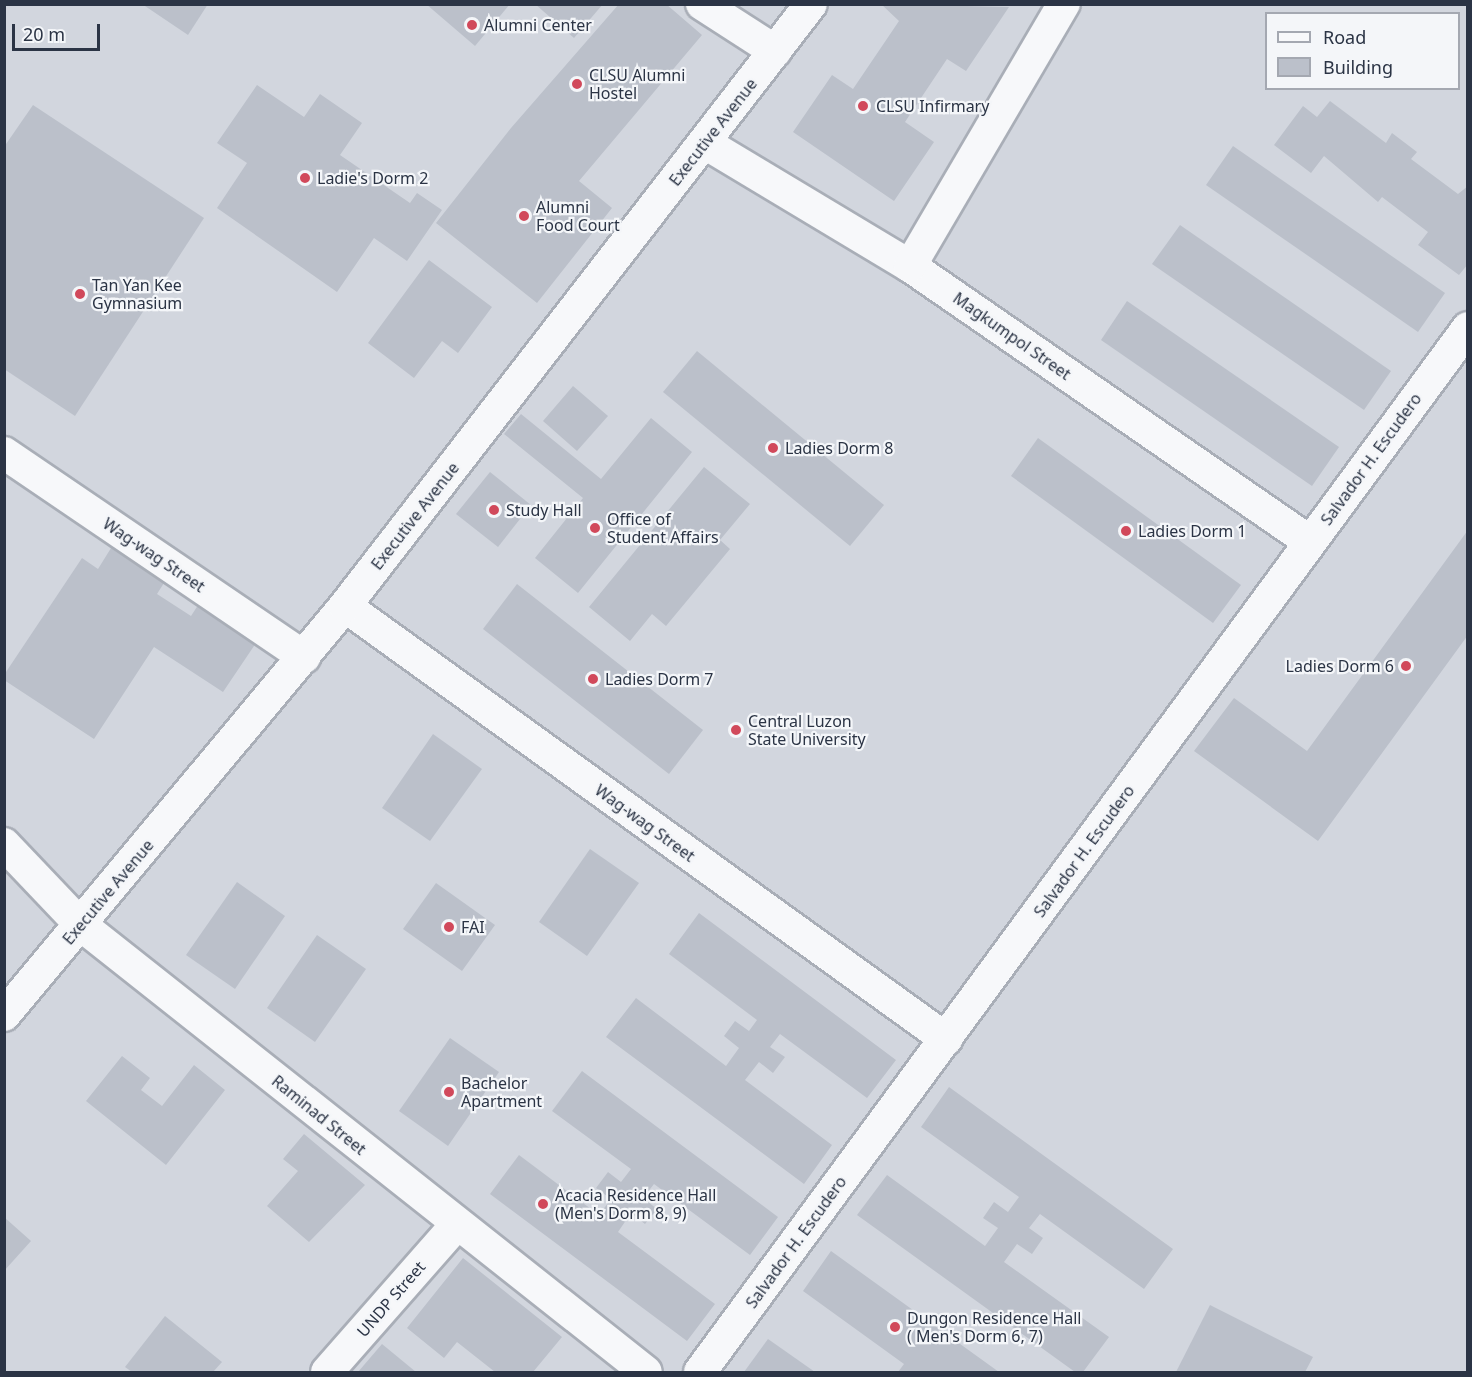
<!DOCTYPE html>
<style>
body{margin:0}
#map{position:relative;width:1472px;height:1377px;overflow:hidden;background:#e4e7ec;font-family:"Noto Sans",sans-serif}
div>[style]{position:absolute}
.built>*{inset:0;background:#d2d6de}
.building>*{inset:0;background:#bbc0ca}
.roads{filter:drop-shadow(2px 0 #a9aeb7) drop-shadow(-2px 0 #a9aeb7) drop-shadow(0 2px #a9aeb7) drop-shadow(0 -2px #a9aeb7)}
.minor>*{height:32px;margin:-16px;padding:0 16px;transform-origin:16px;border-radius:16px;background:#f7f8fa}
.dots>*{width:16px;height:16px;translate:-50% -50%;box-sizing:border-box;border:3px solid #f4f6f9;border-radius:50%}
span{translate:-50% -50%;white-space:nowrap;text-align:center;line-height:1.15;-webkit-text-stroke:4.5px #f4f6f9;paint-order:stroke}
.poi-label{font-size:16px;color:#2b3445}
.left{translate:0 -50%;text-align:left}
.right{translate:-100% -50%;text-align:right}
.street-label{font-size:16px;color:#2b3445}
.frame{position:absolute;inset:0;border:6px solid #2b3445;pointer-events:none}
.legend{position:absolute;left:1265px;top:12px;width:195px;height:78px;box-sizing:border-box;background:#f4f6f9;border:2px solid #a4a8b1;margin:0;padding:8px 10px;list-style:none;font-size:18px;color:#2b3445}
.legend li{display:flex;align-items:center;gap:12px;height:30px}
.legend b{width:30px;border:2px solid #a4a8b1}
.scale{position:absolute;left:12px;top:24px;width:88px;height:27px;box-sizing:border-box;border:3px solid #2b3445;border-top:0;padding-left:8px;font-size:18px;line-height:21px;white-space:nowrap;color:#2b3445;-webkit-text-stroke:4px #f4f6f9;paint-order:stroke}
</style>
<div id="map">
<div class="built">
<i style="clip-path:polygon(evenodd,5px 5px,1467px 5px,1467px 1372px,5px 1372px,5px 5px,1266px 14px,1458px 14px,1458px 88px,1266px 88px,1266px 14px)"></i>
</div>
<div class="building">
<i style="clip-path:polygon(142px 4px,208px 4px,188px 35px)"></i>
<i style="clip-path:polygon(426px 4px,510px 4px,475px 46px)"></i>
<i style="clip-path:polygon(535px 4px,603px 4px,574px 38px)"></i>
<i style="clip-path:polygon(619px 4px,666px 4px,702px 35px,579px 181px,612px 208px,537px 303px,436px 223px,511px 128px)"></i>
<i style="clip-path:polygon(881px 4px,1009px 7px,966px 71px,947px 59px,905px 122px,934px 142px,894px 201px,793px 132px,832px 75px,853px 89px,899px 21px)"></i>
<i style="clip-path:polygon(257px 85px,304px 117px,320px 94px,362px 123px,340px 155px,410px 203px,417px 193px,442px 210px,407px 261px,374px 238px,337px 292px,217px 208px,247px 163px,217px 143px)"></i>
<i style="clip-path:polygon(1330px 101px,1386px 143px,1392px 133px,1417px 152px,1411px 159px,1458px 194px,1468px 186px,1468px 264px,1459px 275px,1418px 245px,1428px 232px,1382px 197px,1378px 202px,1324px 156px,1311px 173px,1274px 145px,1303px 106px,1317px 117px)"></i>
<i style="clip-path:polygon(33px 105px,204px 218px,75px 416px,4px 369px,4px 147px)"></i>
<i style="clip-path:polygon(1233px 146px,1445px 293px,1418px 332px,1206px 185px)"></i>
<i style="clip-path:polygon(1180px 225px,1391px 371px,1364px 410px,1152px 264px)"></i>
<i style="clip-path:polygon(429px 260px,492px 307px,458px 353px,442px 341px,414px 378px,368px 343px)"></i>
<i style="clip-path:polygon(1127px 301px,1339px 447px,1312px 486px,1101px 340px)"></i>
<i style="clip-path:polygon(697px 351px,884px 505px,850px 546px,663px 392px)"></i>
<i style="clip-path:polygon(573px 386px,608px 416px,577px 451px,543px 421px)"></i>
<i style="clip-path:polygon(521px 414px,601px 479px,651px 418px,692px 452px,578px 593px,535px 558px,583px 498px,504px 434px)"></i>
<i style="clip-path:polygon(1038px 438px,1241px 585px,1213px 623px,1011px 476px)"></i>
<i style="clip-path:polygon(704px 467px,750px 504px,720px 540px,730px 549px,666px 626px,652px 614px,630px 641px,589px 607px)"></i>
<i style="clip-path:polygon(490px 472px,531px 505px,498px 547px,456px 514px)"></i>
<i style="clip-path:polygon(1468px 530px,1468px 635px,1318px 841px,1194px 751px,1234px 698px,1307px 751px)"></i>
<i style="clip-path:polygon(116px 540px,169px 575px,157px 594px,191px 616px,204px 596px,262px 634px,223px 692px,154px 647px,94px 739px,4px 680px,4px 675px,82px 558px,98px 569px)"></i>
<i style="clip-path:polygon(517px 584px,703px 730px,669px 774px,483px 629px)"></i>
<i style="clip-path:polygon(433px 734px,482px 769px,430px 841px,382px 808px)"></i>
<i style="clip-path:polygon(590px 849px,639px 883px,587px 956px,539px 922px)"></i>
<i style="clip-path:polygon(237px 882px,285px 916px,235px 989px,186px 955px)"></i>
<i style="clip-path:polygon(436px 883px,495px 925px,462px 971px,403px 929px)"></i>
<i style="clip-path:polygon(699px 913px,896px 1060px,867px 1098px,780px 1034px,770px 1047px,785px 1057px,773px 1073px,759px 1062px,745px 1080px,832px 1145px,804px 1184px,606px 1037px,636px 998px,726px 1066px,739px 1048px,724px 1036px,735px 1021px,749px 1031px,757px 1020px,669px 954px)"></i>
<i style="clip-path:polygon(317px 935px,366px 969px,315px 1042px,267px 1008px)"></i>
<i style="clip-path:polygon(450px 1038px,499px 1072px,448px 1146px,399px 1111px)"></i>
<i style="clip-path:polygon(122px 1056px,150px 1078px,141px 1090px,162px 1106px,194px 1065px,225px 1090px,166px 1165px,86px 1101px)"></i>
<i style="clip-path:polygon(582px 1071px,778px 1217px,750px 1255px,654px 1184px,643px 1198px,657px 1209px,645px 1224px,631px 1213px,618px 1232px,715px 1304px,687px 1341px,490px 1194px,519px 1155px,599px 1215px,611px 1199px,596px 1188px,608px 1172px,621px 1182px,631px 1169px,552px 1111px)"></i>
<i style="clip-path:polygon(949px 1087px,1173px 1249px,1144px 1289px,1040px 1214px,1029px 1228px,1043px 1238px,1032px 1254px,1017px 1244px,1004px 1262px,1109px 1337px,1083px 1372px,1075px 1372px,857px 1215px,887px 1175px,985px 1246px,998px 1228px,983px 1218px,994px 1202px,1008px 1212px,1019px 1197px,921px 1127px)"></i>
<i style="clip-path:polygon(304px 1134px,365px 1185px,309px 1242px,267px 1206px,298px 1171px,283px 1159px)"></i>
<i style="clip-path:polygon(4px 1217px,31px 1241px,4px 1271px)"></i>
<i style="clip-path:polygon(831px 1251px,999px 1372px,898px 1372px,904px 1364px,803px 1291px)"></i>
<i style="clip-path:polygon(463px 1258px,562px 1337px,533px 1372px,495px 1372px,457px 1342px,444px 1358px,407px 1328px)"></i>
<i style="clip-path:polygon(1210px 1305px,1313px 1357px,1305px 1372px,1176px 1372px)"></i>
<i style="clip-path:polygon(165px 1316px,222px 1362px,213px 1372px,132px 1372px,125px 1367px)"></i>
<i style="clip-path:polygon(768px 1339px,815px 1372px,744px 1372px)"></i>
<i style="clip-path:polygon(382px 1344px,416px 1372px,358px 1372px)"></i>
</div>
<div class="roads">
<div class="minor">
<i style="left:702px;top:4px;width:87px;rotate:32.8deg"></i>
<i style="left:705px;top:143px;width:239px;rotate:31deg"></i>
<i style="left:910px;top:266px;width:486px;rotate:34.6deg"></i>
<i style="left:910px;top:266px;width:304px;rotate:-59.6deg"></i>
<i style="left:4px;top:453px;width:363px;rotate:34.2deg"></i>
<i style="left:345px;top:606px;width:741px;rotate:35.77deg"></i>
<i style="left:4px;top:844px;width:112px;rotate:46.5deg"></i>
<i style="left:81px;top:925px;width:720px;rotate:38.35deg"></i>
<i style="left:4px;top:1015px;width:533px;rotate:-50.18deg"></i>
<i style="left:345px;top:606px;width:761px;rotate:-52.26deg"></i>
<i style="left:327px;top:1372px;width:196px;rotate:-48.7deg"></i>
<i style="left:700px;top:1372px;width:1296px;rotate:-53.66deg"></i>
</div>
</div>
<div class="dots">
<i style="left:472px;top:25px;background:#d1495b"></i>
<i style="left:577px;top:84px;background:#d1495b"></i>
<i style="left:863px;top:106px;background:#d1495b"></i>
<i style="left:305px;top:178px;background:#d1495b"></i>
<i style="left:524px;top:216px;background:#d1495b"></i>
<i style="left:80px;top:294px;background:#d1495b"></i>
<i style="left:773px;top:448px;background:#d1495b"></i>
<i style="left:494px;top:510px;background:#d1495b"></i>
<i style="left:595px;top:528px;background:#d1495b"></i>
<i style="left:1126px;top:531px;background:#d1495b"></i>
<i style="left:1406px;top:666px;background:#d1495b"></i>
<i style="left:593px;top:679px;background:#d1495b"></i>
<i style="left:736px;top:730px;background:#d1495b"></i>
<i style="left:449px;top:927px;background:#d1495b"></i>
<i style="left:449px;top:1092px;background:#d1495b"></i>
<i style="left:543px;top:1204px;background:#d1495b"></i>
<i style="left:895px;top:1327px;background:#d1495b"></i>
</div>
<div class="poi-label">
<span class="left" style="left:484px;top:25px">Alumni Center</span>
<span class="left" style="left:589px;top:84px">CLSU Alumni<br>Hostel</span>
<span class="left" style="left:876px;top:106px">CLSU Infirmary</span>
<span class="left" style="left:317px;top:178px">Ladie's Dorm 2</span>
<span class="left" style="left:536px;top:216px">Alumni<br>Food Court</span>
<span class="left" style="left:92px;top:294px">Tan Yan Kee<br>Gymnasium</span>
<span class="left" style="left:785px;top:448px">Ladies Dorm 8</span>
<span class="left" style="left:506px;top:510px">Study Hall</span>
<span class="left" style="left:607px;top:528px">Office of<br>Student Affairs</span>
<span class="left" style="left:1138px;top:531px">Ladies Dorm 1</span>
<span class="right" style="left:1394px;top:666px">Ladies Dorm 6</span>
<span class="left" style="left:605px;top:679px">Ladies Dorm 7</span>
<span class="left" style="left:748px;top:730px">Central Luzon<br>State University</span>
<span class="left" style="left:461px;top:927px">FAI</span>
<span class="left" style="left:461px;top:1092px">Bachelor<br>Apartment</span>
<span class="left" style="left:555px;top:1204px">Acacia Residence Hall<br>(Men's Dorm 8, 9)</span>
<span class="left" style="left:907px;top:1327px">Dungon Residence Hall<br>( Men's Dorm 6, 7)</span>
</div>
<div class="street-label">
<span style="left:713px;top:132px;rotate:-52deg">Executive Avenue</span>
<span style="left:1012px;top:336px;rotate:35deg">Magkumpol Street</span>
<span style="left:1371px;top:459px;rotate:-54deg">Salvador H. Escudero</span>
<span style="left:415px;top:516px;rotate:-52deg">Executive Avenue</span>
<span style="left:154px;top:555px;rotate:34deg">Wag-wag Street</span>
<span style="left:645px;top:823px;rotate:36deg">Wag-wag Street</span>
<span style="left:1084px;top:851px;rotate:-54deg">Salvador H. Escudero</span>
<span style="left:108px;top:892px;rotate:-50deg">Executive Avenue</span>
<span style="left:319px;top:1115px;rotate:39deg">Raminad Street</span>
<span style="left:796px;top:1242px;rotate:-54deg">Salvador H. Escudero</span>
<span style="left:391px;top:1299px;rotate:-49deg">UNDP Street</span>
</div>
<div class="frame"></div>
<ul class="legend">
<li><b style="height:8px;background:#f7f8fa"></b>Road</li>
<li><b style="height:16px;background:#bbc0ca"></b>Building</li>
</ul>
<div class="scale">20 m</div>
</div>
